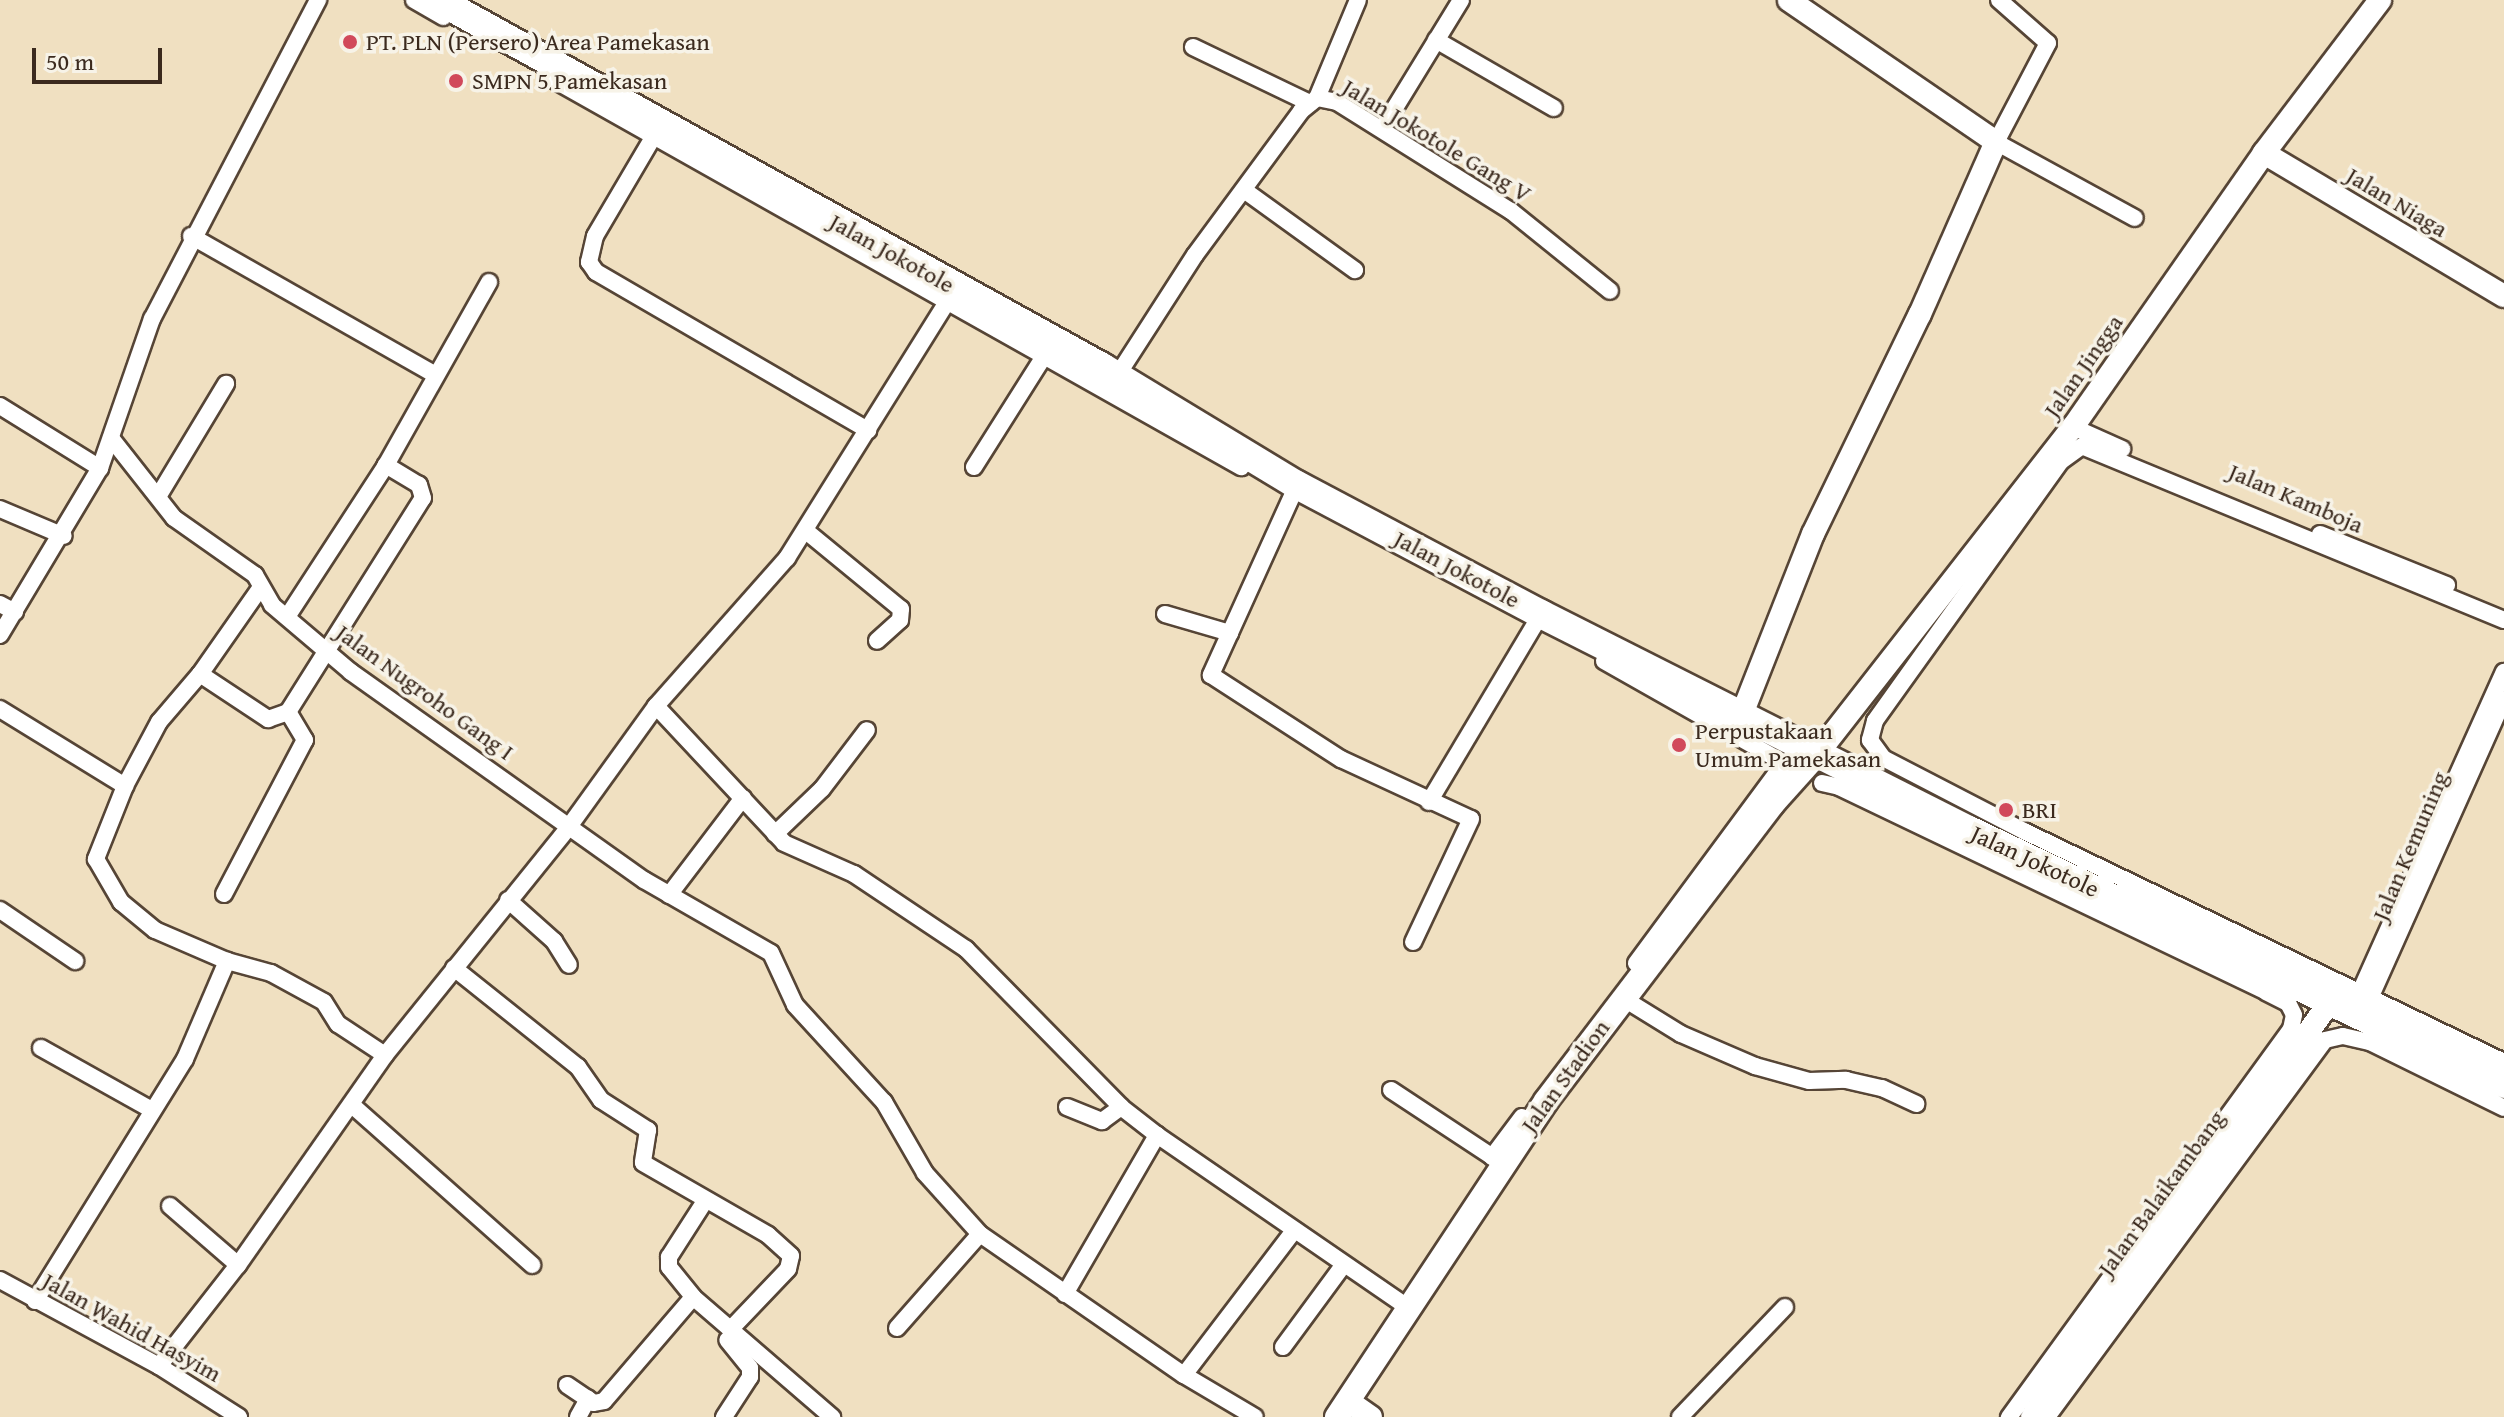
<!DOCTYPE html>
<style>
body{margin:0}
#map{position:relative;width:2504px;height:1417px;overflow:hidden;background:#f0e0c1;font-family:"Gentium Book Plus",serif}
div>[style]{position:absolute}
.roads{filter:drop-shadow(2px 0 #564536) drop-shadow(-2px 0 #564536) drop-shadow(0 2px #564536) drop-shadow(0 -2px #564536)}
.street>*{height:16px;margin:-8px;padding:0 8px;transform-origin:8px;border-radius:8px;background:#fff}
.secondary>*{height:22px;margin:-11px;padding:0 11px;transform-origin:11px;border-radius:11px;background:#fff}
.primary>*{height:24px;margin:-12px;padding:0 12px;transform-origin:12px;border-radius:12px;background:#fff}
.highway>*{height:28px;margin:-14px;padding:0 14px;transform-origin:14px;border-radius:14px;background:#fff}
.dots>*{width:22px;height:22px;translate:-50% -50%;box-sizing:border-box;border:4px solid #f7f3e8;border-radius:50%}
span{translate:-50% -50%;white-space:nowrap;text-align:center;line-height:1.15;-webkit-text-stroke:7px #f7f3e8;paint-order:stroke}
.poi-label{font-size:24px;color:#3b2a1e}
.left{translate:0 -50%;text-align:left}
.street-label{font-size:24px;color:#3b2a1e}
.scale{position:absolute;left:32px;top:48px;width:130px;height:36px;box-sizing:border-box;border:4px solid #3b2a1e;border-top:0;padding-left:10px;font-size:24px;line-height:28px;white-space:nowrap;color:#3b2a1e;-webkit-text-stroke:6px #f7f3e8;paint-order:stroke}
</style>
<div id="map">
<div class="roads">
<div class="street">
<i style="left:414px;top:0;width:34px;rotate:30deg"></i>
<i style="left:1999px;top:0;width:65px;rotate:41.3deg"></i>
<i style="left:2048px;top:43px;width:112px;rotate:117.7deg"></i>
<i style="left:1996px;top:142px;width:158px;rotate:28.7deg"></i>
<i style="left:1436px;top:40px;width:136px;rotate:30deg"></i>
<i style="left:1193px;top:47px;width:130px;rotate:25.6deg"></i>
<i style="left:547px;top:76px;width:797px;rotate:29.4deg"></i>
<i style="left:1317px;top:98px;width:106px;rotate:-67.3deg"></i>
<i style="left:658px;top:129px;width:124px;rotate:120.5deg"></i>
<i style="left:595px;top:236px;width:27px;rotate:103deg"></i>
<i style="left:589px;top:262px;width:12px;rotate:55deg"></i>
<i style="left:596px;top:272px;width:315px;rotate:30.2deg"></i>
<i style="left:1382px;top:129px;width:151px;rotate:-58.5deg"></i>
<i style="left:1244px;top:190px;width:137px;rotate:35.8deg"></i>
<i style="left:191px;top:236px;width:279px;rotate:29.6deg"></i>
<i style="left:1117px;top:376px;width:144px;rotate:-57.2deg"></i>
<i style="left:1195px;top:255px;width:179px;rotate:-53.6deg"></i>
<i style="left:1301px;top:111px;width:21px;rotate:-39deg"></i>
<i style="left:1317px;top:98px;width:20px;rotate:11deg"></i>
<i style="left:1337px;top:102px;width:205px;rotate:32.1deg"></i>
<i style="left:1511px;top:211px;width:127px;rotate:38.9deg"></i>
<i style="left:0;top:406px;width:118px;rotate:31.8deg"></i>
<i style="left:2073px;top:427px;width:54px;rotate:24.2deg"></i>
<i style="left:111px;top:438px;width:102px;rotate:51.8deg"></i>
<i style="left:174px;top:518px;width:99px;rotate:35.1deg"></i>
<i style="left:255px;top:575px;width:34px;rotate:60deg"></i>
<i style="left:272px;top:605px;width:104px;rotate:40.3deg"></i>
<i style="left:351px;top:672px;width:359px;rotate:35.4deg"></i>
<i style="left:644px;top:880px;width:146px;rotate:29.9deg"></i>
<i style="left:771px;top:953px;width:57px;rotate:65.2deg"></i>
<i style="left:795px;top:1005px;width:132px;rotate:47.5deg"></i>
<i style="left:884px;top:1102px;width:82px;rotate:60deg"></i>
<i style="left:925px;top:1173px;width:82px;rotate:48deg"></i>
<i style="left:980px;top:1234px;width:248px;rotate:34.7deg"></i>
<i style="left:1184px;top:1375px;width:82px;rotate:30.6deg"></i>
<i style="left:974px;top:467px;width:142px;rotate:-57.7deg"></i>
<i style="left:1297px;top:485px;width:209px;rotate:114.4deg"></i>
<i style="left:1211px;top:675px;width:155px;rotate:32.9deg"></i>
<i style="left:1341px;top:759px;width:143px;rotate:24.8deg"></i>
<i style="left:1471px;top:819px;width:136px;rotate:115.2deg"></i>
<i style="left:159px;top:495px;width:130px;rotate:-58.9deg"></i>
<i style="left:0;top:509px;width:69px;rotate:22.9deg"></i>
<i style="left:806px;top:531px;width:123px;rotate:39.4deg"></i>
<i style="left:901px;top:609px;width:11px;rotate:95deg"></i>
<i style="left:900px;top:620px;width:31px;rotate:138deg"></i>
<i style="left:2320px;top:534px;width:137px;rotate:21.9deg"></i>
<i style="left:261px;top:587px;width:106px;rotate:125deg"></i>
<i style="left:200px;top:674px;width:63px;rotate:130.5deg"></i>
<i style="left:159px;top:722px;width:72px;rotate:118deg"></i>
<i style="left:125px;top:786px;width:79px;rotate:111.7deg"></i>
<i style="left:96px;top:859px;width:50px;rotate:59.8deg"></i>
<i style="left:121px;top:902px;width:44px;rotate:39.5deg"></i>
<i style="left:155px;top:930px;width:78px;rotate:23.3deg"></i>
<i style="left:227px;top:961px;width:46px;rotate:15.3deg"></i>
<i style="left:271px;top:973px;width:60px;rotate:28.7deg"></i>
<i style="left:324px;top:1002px;width:26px;rotate:58deg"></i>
<i style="left:338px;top:1024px;width:56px;rotate:33.4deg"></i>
<i style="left:0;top:604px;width:17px;rotate:28deg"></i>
<i style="left:1165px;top:614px;width:68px;rotate:16.3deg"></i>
<i style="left:287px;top:617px;width:181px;rotate:-56.9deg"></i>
<i style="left:386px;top:465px;width:210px;rotate:-60.6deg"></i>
<i style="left:2504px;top:620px;width:456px;rotate:-157.6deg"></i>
<i style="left:2082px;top:446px;width:26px;rotate:144deg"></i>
<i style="left:2061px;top:461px;width:320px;rotate:125.6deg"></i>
<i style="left:1875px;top:721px;width:20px;rotate:105deg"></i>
<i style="left:1870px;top:740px;width:22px;rotate:54deg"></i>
<i style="left:1883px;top:758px;width:161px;rotate:27.4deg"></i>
<i style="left:2026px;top:832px;width:530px;rotate:25.7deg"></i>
<i style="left:0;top:635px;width:195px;rotate:-59.1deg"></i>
<i style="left:100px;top:468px;width:158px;rotate:-70.8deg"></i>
<i style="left:152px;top:319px;width:360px;rotate:-62.5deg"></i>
<i style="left:1604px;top:661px;width:207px;rotate:29.5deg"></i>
<i style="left:1784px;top:763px;width:249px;rotate:126.5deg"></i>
<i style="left:200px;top:674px;width:82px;rotate:33.5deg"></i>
<i style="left:268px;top:719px;width:21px;rotate:-19deg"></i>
<i style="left:288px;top:712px;width:253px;rotate:-57.8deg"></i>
<i style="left:423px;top:498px;width:14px;rotate:-107deg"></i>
<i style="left:419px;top:485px;width:39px;rotate:-149deg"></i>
<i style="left:656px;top:706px;width:187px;rotate:46.9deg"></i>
<i style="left:784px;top:843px;width:77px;rotate:23.9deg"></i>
<i style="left:854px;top:874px;width:135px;rotate:33.8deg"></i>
<i style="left:966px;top:949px;width:221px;rotate:45.5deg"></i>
<i style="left:1121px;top:1107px;width:46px;rotate:37.9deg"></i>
<i style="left:1157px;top:1135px;width:307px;rotate:34.5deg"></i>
<i style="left:0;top:709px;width:147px;rotate:31.6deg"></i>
<i style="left:1822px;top:783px;width:17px;rotate:13deg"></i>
<i style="left:1839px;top:787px;width:474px;rotate:25.6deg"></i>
<i style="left:2266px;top:992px;width:25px;rotate:27deg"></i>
<i style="left:2288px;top:1003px;width:13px;rotate:63deg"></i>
<i style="left:2294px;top:1015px;width:14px;rotate:102deg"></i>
<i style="left:2291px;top:1029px;width:480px;rotate:126deg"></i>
<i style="left:1429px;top:802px;width:219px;rotate:-59.2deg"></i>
<i style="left:775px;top:834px;width:65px;rotate:-43.8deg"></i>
<i style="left:822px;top:789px;width:74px;rotate:-52.7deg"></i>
<i style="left:224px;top:894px;width:174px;rotate:-62.3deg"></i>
<i style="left:305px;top:740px;width:33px;rotate:-121deg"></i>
<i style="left:669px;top:895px;width:122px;rotate:-52.7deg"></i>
<i style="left:508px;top:900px;width:62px;rotate:41.7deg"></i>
<i style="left:554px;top:941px;width:28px;rotate:58deg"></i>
<i style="left:0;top:910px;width:91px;rotate:34.2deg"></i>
<i style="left:454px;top:968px;width:159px;rotate:38.6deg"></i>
<i style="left:578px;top:1067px;width:40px;rotate:55.1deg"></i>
<i style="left:601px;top:1100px;width:56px;rotate:32.6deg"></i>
<i style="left:648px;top:1130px;width:33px;rotate:99deg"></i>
<i style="left:643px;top:1163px;width:144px;rotate:29.9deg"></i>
<i style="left:768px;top:1235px;width:31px;rotate:42deg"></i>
<i style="left:791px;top:1256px;width:13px;rotate:103deg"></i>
<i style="left:788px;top:1269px;width:84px;rotate:133.6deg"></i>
<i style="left:2360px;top:992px;width:351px;rotate:-65.8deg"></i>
<i style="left:1621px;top:997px;width:70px;rotate:31.7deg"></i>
<i style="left:1681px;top:1034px;width:81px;rotate:23.4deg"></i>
<i style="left:1755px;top:1066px;width:56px;rotate:15.5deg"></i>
<i style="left:1809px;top:1081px;width:37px;rotate:-2deg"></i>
<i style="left:1846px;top:1080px;width:37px;rotate:13deg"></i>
<i style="left:1882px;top:1088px;width:38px;rotate:25deg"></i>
<i style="left:2367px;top:1005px;width:335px;rotate:-65.9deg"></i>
<i style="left:41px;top:1048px;width:127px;rotate:29.2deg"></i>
<i style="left:1391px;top:1090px;width:131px;rotate:33.4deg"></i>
<i style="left:352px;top:1105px;width:241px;rotate:41.6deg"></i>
<i style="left:1067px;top:1107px;width:38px;rotate:22deg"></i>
<i style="left:1102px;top:1121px;width:24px;rotate:-36deg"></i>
<i style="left:1492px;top:1157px;width:50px;rotate:-53.1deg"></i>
<i style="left:705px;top:1201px;width:67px;rotate:122.7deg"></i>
<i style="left:669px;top:1257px;width:10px;rotate:90deg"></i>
<i style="left:669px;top:1267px;width:38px;rotate:51deg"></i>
<i style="left:693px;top:1297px;width:184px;rotate:40.8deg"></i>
<i style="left:170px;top:1206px;width:90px;rotate:40.9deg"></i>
<i style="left:0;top:1280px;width:181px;rotate:28.4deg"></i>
<i style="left:159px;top:1366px;width:95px;rotate:32.5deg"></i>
<i style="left:1065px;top:1294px;width:184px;rotate:-59.9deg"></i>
<i style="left:35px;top:1301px;width:285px;rotate:-58.2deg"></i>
<i style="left:185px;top:1059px;width:107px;rotate:-66.8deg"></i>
<i style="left:897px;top:1328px;width:125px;rotate:-48.6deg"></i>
<i style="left:1283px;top:1347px;width:99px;rotate:-53.6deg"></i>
<i style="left:159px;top:1366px;width:128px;rotate:-52deg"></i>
<i style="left:238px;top:1265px;width:256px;rotate:-55deg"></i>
<i style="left:385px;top:1055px;width:292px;rotate:-51.1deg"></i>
<i style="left:568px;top:828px;width:150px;rotate:-54.2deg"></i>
<i style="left:656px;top:706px;width:198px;rotate:-48.5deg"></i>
<i style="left:787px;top:558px;width:314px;rotate:-58deg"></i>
<i style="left:1184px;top:1375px;width:180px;rotate:-52.7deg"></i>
<i style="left:567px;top:1385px;width:32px;rotate:34deg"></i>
<i style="left:594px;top:1403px;width:10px;rotate:-11deg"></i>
<i style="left:604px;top:1401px;width:137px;rotate:-49.4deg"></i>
<i style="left:578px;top:1417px;width:21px;rotate:-61deg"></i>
<i style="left:724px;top:1417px;width:48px;rotate:-57deg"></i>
<i style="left:750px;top:1377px;width:9px;rotate:-90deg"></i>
<i style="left:750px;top:1368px;width:36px;rotate:-129deg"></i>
<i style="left:1680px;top:1417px;width:152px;rotate:-46.3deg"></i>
<i style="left:2047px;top:1417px;width:468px;rotate:-53.6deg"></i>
<i style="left:2325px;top:1040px;width:18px;rotate:-13deg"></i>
<i style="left:2343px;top:1036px;width:28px;rotate:13deg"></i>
<i style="left:2370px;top:1042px;width:149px;rotate:26.2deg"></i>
</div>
<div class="secondary">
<i style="left:2264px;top:153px;width:279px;rotate:30.8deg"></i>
<i style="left:1742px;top:714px;width:193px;rotate:-68.5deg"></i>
<i style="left:1813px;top:534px;width:245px;rotate:-64.1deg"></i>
<i style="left:1920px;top:314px;width:188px;rotate:-66.2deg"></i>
<i style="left:1996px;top:142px;width:251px;rotate:-145.6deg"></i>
<i style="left:1818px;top:753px;width:414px;rotate:-52deg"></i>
<i style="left:2073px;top:427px;width:334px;rotate:-55.1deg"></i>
<i style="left:2264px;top:153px;width:192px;rotate:-52.8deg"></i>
<i style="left:1348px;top:1401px;width:28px;rotate:35deg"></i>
<i style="left:2032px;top:1417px;width:515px;rotate:-54.33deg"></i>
</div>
<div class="primary">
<i style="left:1337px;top:1417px;width:379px;rotate:-56.5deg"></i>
<i style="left:1546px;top:1101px;width:375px;rotate:-52.7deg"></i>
<i style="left:1773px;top:803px;width:67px;rotate:-48deg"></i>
</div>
<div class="highway">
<i style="left:438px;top:0;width:759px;rotate:28.93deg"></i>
<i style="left:1102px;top:367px;width:228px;rotate:31.2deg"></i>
<i style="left:1297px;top:485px;width:276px;rotate:27.9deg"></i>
<i style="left:1541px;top:614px;width:479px;rotate:26.8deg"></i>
<i style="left:1969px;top:830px;width:592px;rotate:25.4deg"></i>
</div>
</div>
<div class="dots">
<i style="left:350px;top:42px;background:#d1495b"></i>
<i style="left:456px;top:81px;background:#d1495b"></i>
<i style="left:1679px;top:745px;background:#d1495b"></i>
<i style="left:2006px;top:810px;background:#d1495b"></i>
</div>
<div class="poi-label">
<span class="left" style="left:366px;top:42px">PT. PLN (Persero) Area Pamekasan</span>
<span class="left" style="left:472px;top:81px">SMPN 5 Pamekasan</span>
<span class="left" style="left:1695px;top:745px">Perpustakaan<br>Umum Pamekasan</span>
<span class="left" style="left:2022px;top:810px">BRI</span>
</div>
<div class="street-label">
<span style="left:1437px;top:140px;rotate:31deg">Jalan Jokotole Gang V</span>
<span style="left:2397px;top:202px;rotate:31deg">Jalan Niaga</span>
<span style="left:892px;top:253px;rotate:29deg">Jalan Jokotole</span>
<span style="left:2083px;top:366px;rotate:-55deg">Jalan Jingga</span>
<span style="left:2296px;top:498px;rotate:23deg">Jalan Kamboja</span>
<span style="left:1457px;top:569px;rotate:28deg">Jalan Jokotole</span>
<span style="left:425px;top:692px;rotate:36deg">Jalan Nugroho Gang I</span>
<span style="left:2410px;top:846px;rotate:-67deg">Jalan Kemuning</span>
<span style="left:2035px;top:861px;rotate:25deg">Jalan Jokotole</span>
<span style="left:1565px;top:1076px;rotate:-54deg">Jalan Stadion</span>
<span style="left:2161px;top:1193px;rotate:-54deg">Jalan Balaikambang</span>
<span style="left:132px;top:1327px;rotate:29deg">Jalan Wahid Hasyim</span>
</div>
<div class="scale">50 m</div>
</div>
